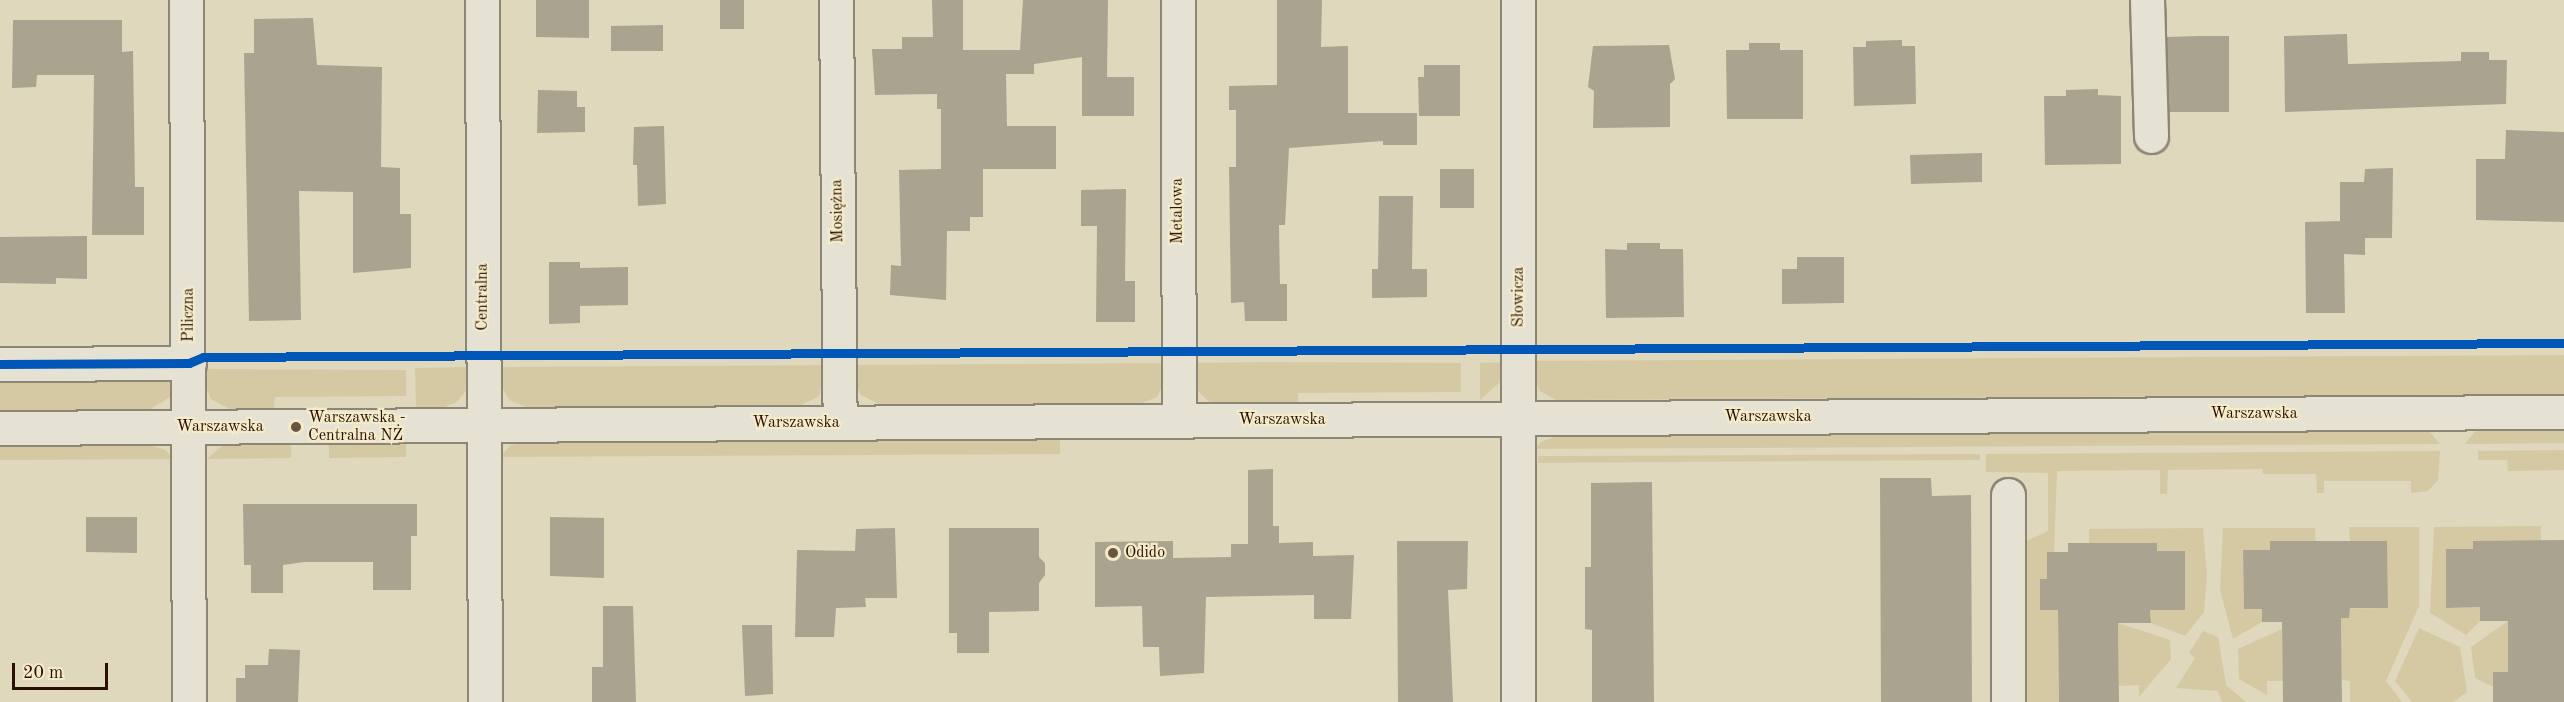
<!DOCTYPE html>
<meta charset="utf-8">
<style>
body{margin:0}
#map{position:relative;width:2564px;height:702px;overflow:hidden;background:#dfd8bc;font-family:"Old Standard TT",serif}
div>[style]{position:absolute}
.green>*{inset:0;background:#d5c9a4}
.building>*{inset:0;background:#aaa38f}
.roads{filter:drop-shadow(2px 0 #8e8675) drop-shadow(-2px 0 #8e8675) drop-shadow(0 2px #8e8675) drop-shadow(0 -2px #8e8675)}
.minor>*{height:33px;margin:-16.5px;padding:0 16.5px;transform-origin:16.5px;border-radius:16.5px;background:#e5e1d3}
.cycleway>*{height:9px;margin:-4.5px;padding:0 4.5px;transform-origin:4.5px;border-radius:4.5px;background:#0057b8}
.dots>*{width:16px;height:16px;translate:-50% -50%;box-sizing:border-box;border:3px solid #f3ebca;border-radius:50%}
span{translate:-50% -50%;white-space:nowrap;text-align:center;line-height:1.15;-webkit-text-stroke:4.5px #f3ebca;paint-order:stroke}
.street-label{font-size:16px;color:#2a0e00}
.poi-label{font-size:16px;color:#2a0e00}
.left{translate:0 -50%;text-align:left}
.scale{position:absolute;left:12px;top:663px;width:96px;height:27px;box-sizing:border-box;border:3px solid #2a0e00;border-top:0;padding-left:8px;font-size:18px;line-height:21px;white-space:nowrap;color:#2a0e00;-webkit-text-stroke:4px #f3ebca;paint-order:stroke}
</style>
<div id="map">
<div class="green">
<i style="clip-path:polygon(2564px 355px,2564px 394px,1556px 400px,1540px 391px,1534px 377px,1534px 361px)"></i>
<i style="clip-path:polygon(1265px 362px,1461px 363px,1461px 392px,1298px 393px,1298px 403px,1218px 404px,1208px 401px,1196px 389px,1193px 363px)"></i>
<i style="clip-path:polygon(1505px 362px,1499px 383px,1480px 400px,1480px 363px)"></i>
<i style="clip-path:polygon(1163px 363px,1161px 389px,1157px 397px,1140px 404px,881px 405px,861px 395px,854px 379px,854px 365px)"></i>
<i style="clip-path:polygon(826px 365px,819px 396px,799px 406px,529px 408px,509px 400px,499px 381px,499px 367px)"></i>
<i style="clip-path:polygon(468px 367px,467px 389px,457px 402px,442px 408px,416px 408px,415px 368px)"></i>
<i style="clip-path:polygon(175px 369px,170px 397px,149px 410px,0 411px,0 370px)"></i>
<i style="clip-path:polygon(204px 369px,406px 370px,406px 396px,275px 397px,274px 409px,230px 409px,211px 399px,204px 383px)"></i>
<i style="clip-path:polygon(2476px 430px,2564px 430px,2564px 443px,2465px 444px)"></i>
<i style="clip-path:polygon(2429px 431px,2440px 444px,1535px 449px,1541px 442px,1556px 436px)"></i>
<i style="clip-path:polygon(1060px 439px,1060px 454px,500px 457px,511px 445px,529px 442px)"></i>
<i style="clip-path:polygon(329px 443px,406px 443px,406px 457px,329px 458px)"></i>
<i style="clip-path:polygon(291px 444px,291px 458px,207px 459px,222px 446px)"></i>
<i style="clip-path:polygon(0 445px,149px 445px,166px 450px,173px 459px,0 460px)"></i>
<i style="clip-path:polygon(2564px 450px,2564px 470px,2508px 471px,2507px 460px,2478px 460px,2478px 451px)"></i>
<i style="clip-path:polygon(2440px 451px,2438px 480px,2428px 491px,2420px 492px,2411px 493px,2411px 481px,2324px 481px,2324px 493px,2317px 493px,2316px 474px,2263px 474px,2262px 469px,2168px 470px,2167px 494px,2160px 494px,2160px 470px,2057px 471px,2054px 552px,2047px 552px,2047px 579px,2040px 579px,2040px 610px,2093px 610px,2058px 621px,2059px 702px,2022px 702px,2022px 543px,2048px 531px,2048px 473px,1986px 472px,1986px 454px)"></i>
<i style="clip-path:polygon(1980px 454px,1980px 460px,1538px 463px,1538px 456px)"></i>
<i style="clip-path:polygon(2541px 526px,2541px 540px,2510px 549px,2510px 541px,2493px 541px,2476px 549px,2476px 540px,2473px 549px,2446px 549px,2446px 608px,2480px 607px,2480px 621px,2466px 635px,2430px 613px,2434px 527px)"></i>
<i style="clip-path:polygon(2349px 527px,2419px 527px,2419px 606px,2386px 681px,2402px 702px,2350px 702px,2350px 681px,2342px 680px,2341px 618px,2349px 616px,2313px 616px,2313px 609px,2388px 608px,2387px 541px,2350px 541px)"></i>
<i style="clip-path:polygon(2203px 528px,2207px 575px,2204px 612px,2185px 636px,2151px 623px,2150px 610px,2185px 609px,2184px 551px,2157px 551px,2157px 542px,2154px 551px,2138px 551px,2137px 543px,2089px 543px,2089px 529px)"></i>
<i style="clip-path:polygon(2223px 528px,2315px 528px,2316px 550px,2272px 542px,2270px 550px,2243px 551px,2244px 609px,2262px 609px,2262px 622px,2233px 639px,2220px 590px)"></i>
<i style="clip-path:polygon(2508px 621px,2508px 672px,2493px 672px,2493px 687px,2475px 678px,2471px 647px)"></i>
<i style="clip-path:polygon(2118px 623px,2170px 640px,2171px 659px,2139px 697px,2139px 685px,2119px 686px)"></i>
<i style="clip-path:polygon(2419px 628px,2460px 647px,2467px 692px,2453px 702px,2412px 702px,2395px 681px)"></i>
<i style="clip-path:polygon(2282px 629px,2283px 681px,2267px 681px,2267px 695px,2239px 679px,2238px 649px)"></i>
<i style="clip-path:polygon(2203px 631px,2218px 637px,2226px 685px,2246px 702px,2222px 702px,2218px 691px,2176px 688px,2195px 658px,2189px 653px)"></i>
</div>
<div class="building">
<i style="clip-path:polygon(536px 0,589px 0,589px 38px,536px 37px)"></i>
<i style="clip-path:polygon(720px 0,744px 0,744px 29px,720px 29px)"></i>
<i style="clip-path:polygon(932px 0,963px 0,963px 50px,1020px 50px,1023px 0,1108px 0,1107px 77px,1134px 77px,1134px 116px,1082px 116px,1082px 57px,1034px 64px,1034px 74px,1006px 74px,1007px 126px,1056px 126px,1056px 169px,983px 169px,983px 217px,970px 217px,970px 231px,947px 231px,946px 300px,890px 295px,891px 265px,901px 266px,899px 170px,941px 169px,941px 109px,937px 109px,937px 94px,875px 95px,872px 49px,902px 49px,902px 37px,933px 37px)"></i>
<i style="clip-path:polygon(1277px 0,1322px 0,1321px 47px,1348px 46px,1348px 113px,1417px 113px,1417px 145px,1383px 145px,1383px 141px,1289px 148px,1285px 225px,1279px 225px,1280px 284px,1287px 284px,1287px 321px,1245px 321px,1244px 302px,1231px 303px,1229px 167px,1236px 167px,1236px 110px,1229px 110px,1229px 86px,1277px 85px)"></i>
<i style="clip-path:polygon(313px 18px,317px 65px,382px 67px,381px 167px,400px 168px,400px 214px,411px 214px,411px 268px,353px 273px,353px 192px,299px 191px,301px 320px,249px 321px,244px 53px,254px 53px,254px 19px)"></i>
<i style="clip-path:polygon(13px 20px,122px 20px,122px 52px,133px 51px,135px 187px,144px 187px,144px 235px,92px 235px,94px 75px,37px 75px,36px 87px,12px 88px)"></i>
<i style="clip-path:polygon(663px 25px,663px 51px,611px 51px,611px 26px)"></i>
<i style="clip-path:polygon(2347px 34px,2348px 64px,2461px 61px,2461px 52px,2489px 52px,2489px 60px,2507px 60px,2506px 104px,2285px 112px,2284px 36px)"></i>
<i style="clip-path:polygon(2198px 36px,2229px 36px,2229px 112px,2169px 112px,2167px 37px)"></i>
<i style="clip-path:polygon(1902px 40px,1902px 46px,1915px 46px,1916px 104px,1854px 106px,1853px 47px,1866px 47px,1866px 41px)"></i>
<i style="clip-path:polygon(1749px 43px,1780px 43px,1780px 50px,1803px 50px,1803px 119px,1727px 119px,1726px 50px,1749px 50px)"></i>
<i style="clip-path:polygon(1669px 45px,1675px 79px,1670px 84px,1670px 127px,1593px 128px,1594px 91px,1588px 87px,1593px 46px)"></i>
<i style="clip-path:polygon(1424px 65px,1460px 65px,1460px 116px,1419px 116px,1418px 77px,1424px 77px)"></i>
<i style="clip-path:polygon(2098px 89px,2098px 95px,2121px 96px,2121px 164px,2045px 165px,2044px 96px,2066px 96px,2066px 90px)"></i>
<i style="clip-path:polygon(538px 90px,577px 91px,577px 107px,585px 107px,585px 132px,537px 133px)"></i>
<i style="clip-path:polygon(664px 126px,666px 204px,638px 206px,637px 165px,633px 165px,634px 127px)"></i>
<i style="clip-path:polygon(2506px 130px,2564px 132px,2564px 222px,2476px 220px,2476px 159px,2505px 159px)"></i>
<i style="clip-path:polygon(1982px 153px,1982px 182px,1911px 184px,1910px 155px)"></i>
<i style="clip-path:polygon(2393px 168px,2392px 238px,2365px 238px,2365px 255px,2344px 254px,2345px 313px,2306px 313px,2305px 222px,2340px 221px,2340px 182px,2364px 182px,2365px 169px)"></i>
<i style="clip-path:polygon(1440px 169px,1474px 169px,1474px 208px,1440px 208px)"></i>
<i style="clip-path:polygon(1126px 189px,1125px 281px,1135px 281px,1135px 322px,1096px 322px,1097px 226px,1081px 226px,1081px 190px)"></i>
<i style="clip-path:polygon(1379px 196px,1413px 196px,1412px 269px,1427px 269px,1427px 297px,1372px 298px,1372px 269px,1378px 269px)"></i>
<i style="clip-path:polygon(87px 236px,87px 279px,56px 278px,56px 284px,0 283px,0 237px)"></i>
<i style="clip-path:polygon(1627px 243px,1660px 243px,1660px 249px,1683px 249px,1684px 317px,1606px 318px,1605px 249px,1627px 250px)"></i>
<i style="clip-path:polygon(1797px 257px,1844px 257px,1844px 303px,1782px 304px,1782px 269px,1797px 269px)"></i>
<i style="clip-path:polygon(549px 262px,580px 262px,580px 268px,628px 267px,628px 305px,580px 306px,580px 323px,549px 324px)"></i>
<i style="clip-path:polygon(1273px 469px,1273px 526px,1279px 526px,1279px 543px,1313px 542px,1313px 556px,1354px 555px,1351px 619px,1314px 619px,1314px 595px,1206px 597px,1204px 673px,1160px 676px,1159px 647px,1143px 647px,1142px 606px,1095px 607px,1095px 542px,1173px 541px,1173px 558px,1231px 557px,1231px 544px,1248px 544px,1248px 470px)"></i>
<i style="clip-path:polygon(1880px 478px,1931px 478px,1932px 496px,1971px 495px,1972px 702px,1881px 702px)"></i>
<i style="clip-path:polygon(1652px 482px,1654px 702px,1592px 702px,1592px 630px,1585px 629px,1585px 567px,1591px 567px,1591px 483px)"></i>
<i style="clip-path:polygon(243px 504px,417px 504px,417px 536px,411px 536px,411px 590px,373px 590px,373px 562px,304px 562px,283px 565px,283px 593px,251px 593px,251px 565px,244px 565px)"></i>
<i style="clip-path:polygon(86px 517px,137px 517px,137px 553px,86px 552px)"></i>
<i style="clip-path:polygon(550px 517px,604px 518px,604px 578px,550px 576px)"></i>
<i style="clip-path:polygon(895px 528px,897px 598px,865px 598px,866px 607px,836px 608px,834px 637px,795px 637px,797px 550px,855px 551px,856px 529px)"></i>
<i style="clip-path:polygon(949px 528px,1039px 528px,1039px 557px,1045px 563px,1045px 575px,1039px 583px,1039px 611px,989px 612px,989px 653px,957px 653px,957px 633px,949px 633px)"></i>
<i style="clip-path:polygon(2564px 540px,2564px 702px,2493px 702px,2493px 672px,2508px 672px,2508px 621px,2480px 621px,2480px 607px,2446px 608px,2446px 549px,2473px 549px,2473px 541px)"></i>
<i style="clip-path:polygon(1397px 541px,1468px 541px,1467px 589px,1448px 590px,1453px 702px,1398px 702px)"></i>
<i style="clip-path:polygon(2270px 541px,2387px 541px,2388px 608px,2350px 608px,2349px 618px,2341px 618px,2342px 702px,2283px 702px,2282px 622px,2262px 622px,2262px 609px,2244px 609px,2243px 550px,2270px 550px)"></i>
<i style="clip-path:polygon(2068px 543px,2157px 543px,2157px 551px,2185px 551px,2185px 610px,2150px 610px,2151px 623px,2118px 623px,2119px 702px,2059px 702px,2058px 610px,2040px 610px,2040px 579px,2047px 579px,2047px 552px,2068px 552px)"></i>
<i style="clip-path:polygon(603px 606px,633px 606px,636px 702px,592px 702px,592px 667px,603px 667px)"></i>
<i style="clip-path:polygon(742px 625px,772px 625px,773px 694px,745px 696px)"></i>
<i style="clip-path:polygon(269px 649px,300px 650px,298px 702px,236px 702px,236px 678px,245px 678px,245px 665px,268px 665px)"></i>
</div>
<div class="roads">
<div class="minor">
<i style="left:186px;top:0;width:702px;rotate:89.76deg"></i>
<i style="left:482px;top:0;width:702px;rotate:89.76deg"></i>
<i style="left:836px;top:0;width:423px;rotate:89.5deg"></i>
<i style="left:1178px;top:0;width:421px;rotate:89.9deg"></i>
<i style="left:1518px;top:0;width:702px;rotate:90deg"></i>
<i style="left:2147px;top:0;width:136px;rotate:88.3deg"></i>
<i style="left:0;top:364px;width:189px;rotate:-0.3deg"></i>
<i style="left:0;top:428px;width:2564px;rotate:-0.36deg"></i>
<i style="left:2008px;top:495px;width:207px;rotate:90deg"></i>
</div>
</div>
<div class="cycleway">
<i style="left:0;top:364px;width:189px;rotate:-0.3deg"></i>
<i style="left:189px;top:363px;width:15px;rotate:-23deg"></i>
<i style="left:203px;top:357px;width:2361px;rotate:-0.34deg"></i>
</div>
<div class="dots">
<i style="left:296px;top:427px;background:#695542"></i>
<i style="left:1113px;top:553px;background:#695542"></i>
</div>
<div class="street-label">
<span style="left:838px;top:211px;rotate:-91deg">Mosiężna</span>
<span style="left:1178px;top:211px;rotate:-90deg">Metalowa</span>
<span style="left:483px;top:297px;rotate:-90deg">Centralna</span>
<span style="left:1519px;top:297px;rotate:-90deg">Słowicza</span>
<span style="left:189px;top:315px;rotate:-90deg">Piliczna</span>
<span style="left:2254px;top:414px">Warszawska</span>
<span style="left:1768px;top:417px">Warszawska</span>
<span style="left:1282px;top:420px">Warszawska</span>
<span style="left:796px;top:423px">Warszawska</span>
<span style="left:220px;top:427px">Warszawska</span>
</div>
<div class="poi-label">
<span class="left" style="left:308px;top:427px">Warszawska -<br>Centralna NŻ</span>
<span class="left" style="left:1125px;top:553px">Odido</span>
</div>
<div class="scale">20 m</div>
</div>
